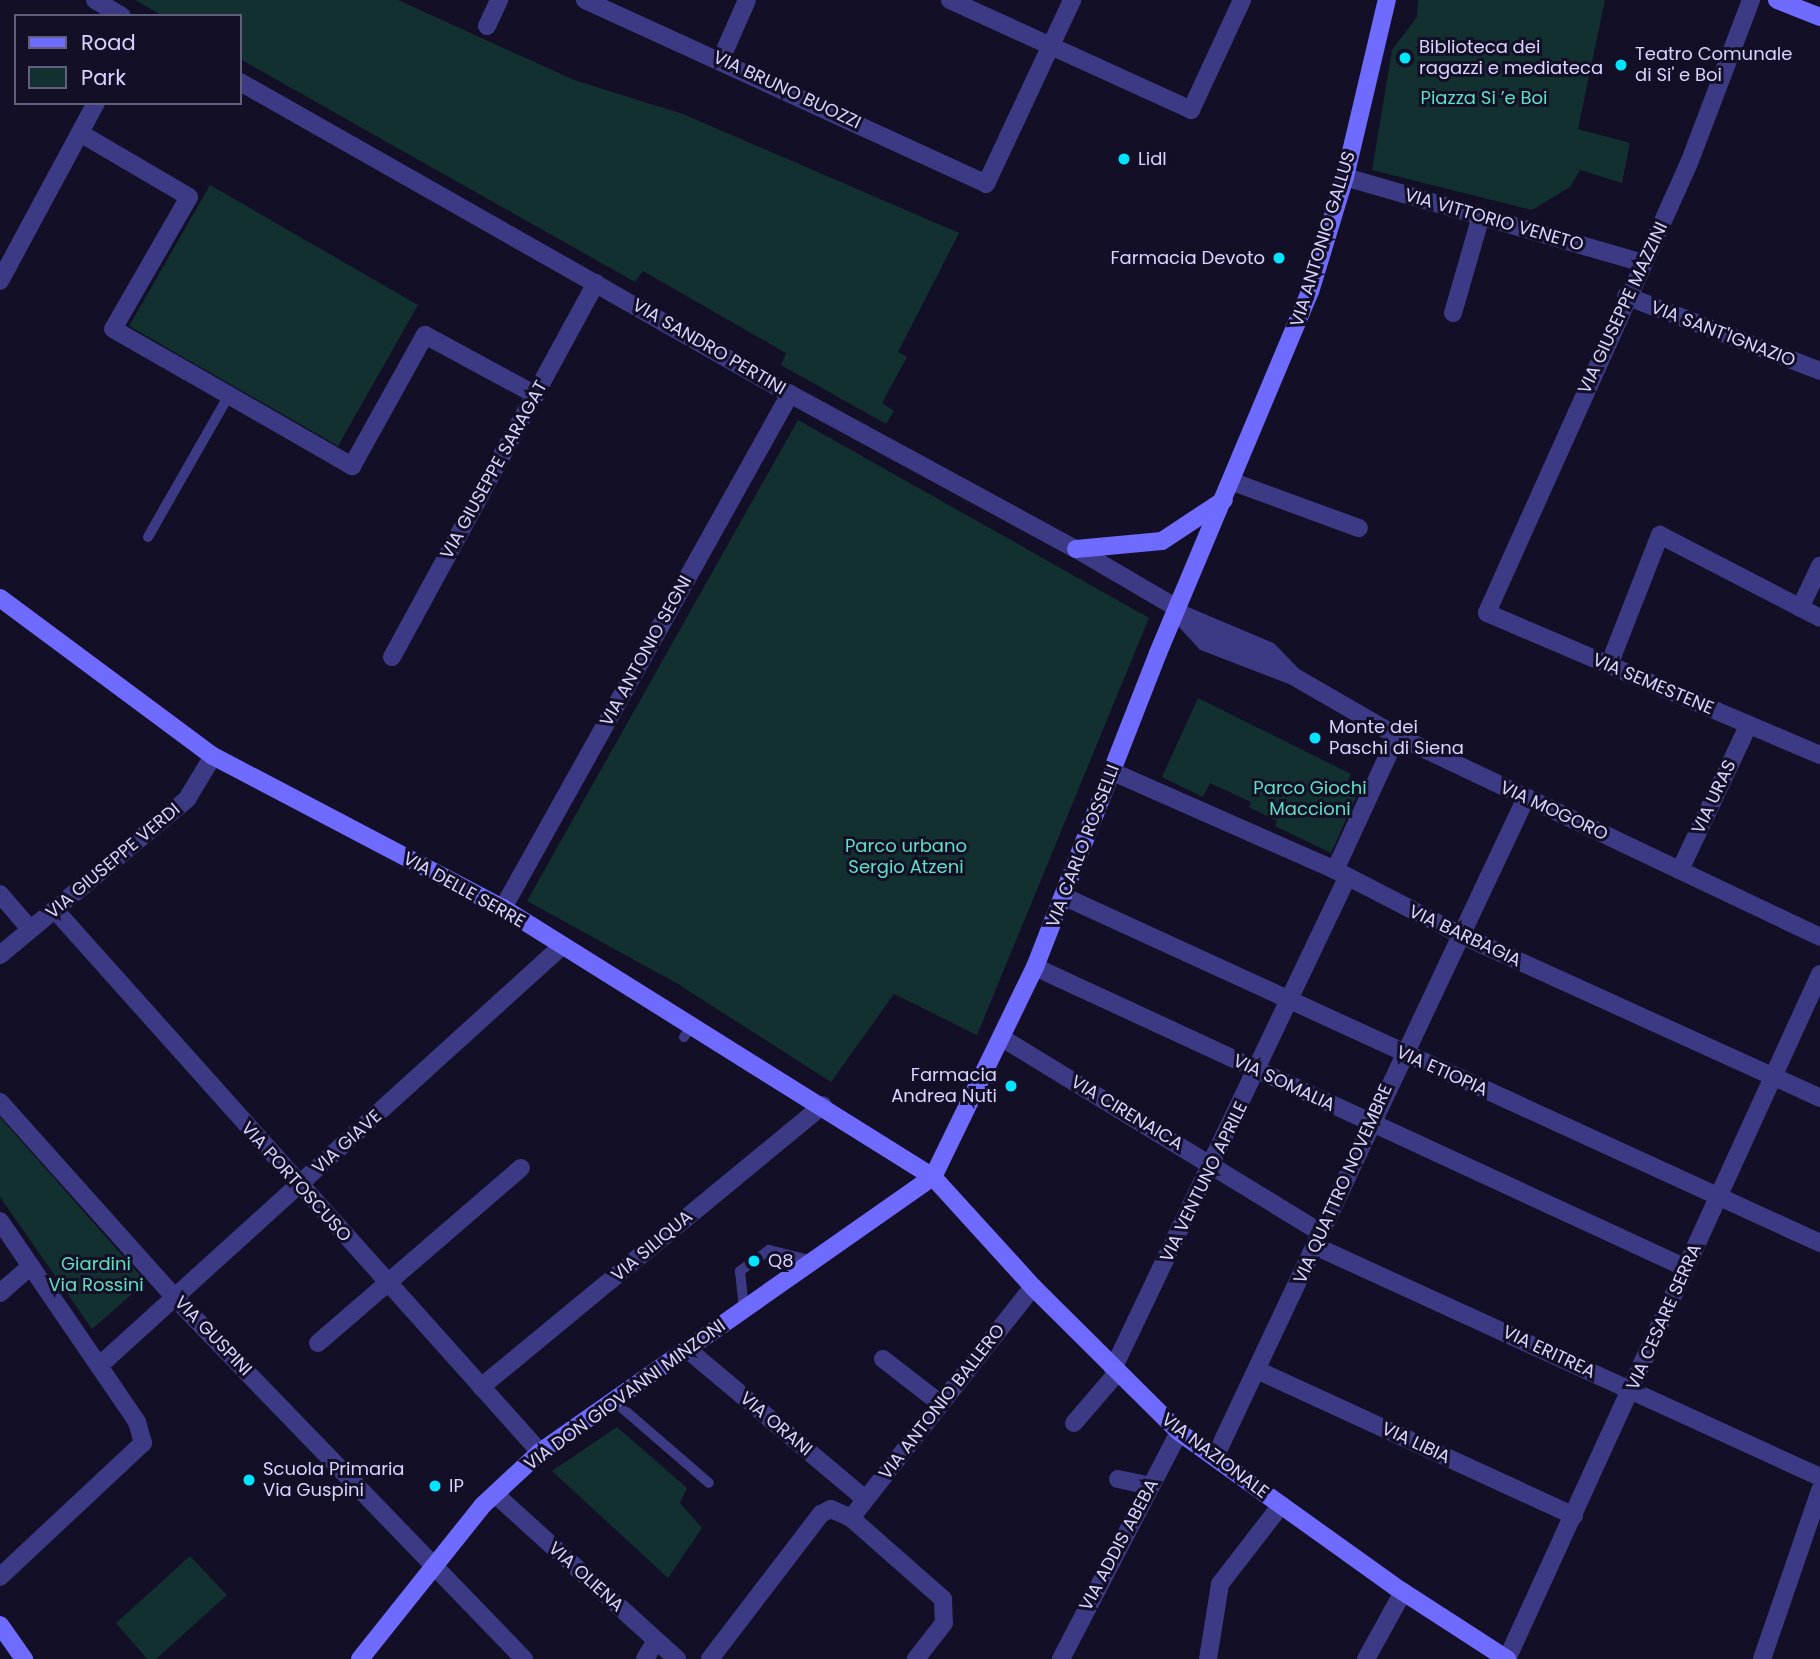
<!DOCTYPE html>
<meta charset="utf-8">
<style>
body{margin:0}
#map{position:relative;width:1820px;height:1659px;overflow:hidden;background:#130f26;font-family:Poppins,sans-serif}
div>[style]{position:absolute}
.green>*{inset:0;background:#12302f}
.lane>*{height:10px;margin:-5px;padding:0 5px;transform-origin:5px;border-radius:5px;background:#3d3a85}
.street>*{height:18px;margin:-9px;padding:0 9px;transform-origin:9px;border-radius:9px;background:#3d3a85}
.secondary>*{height:18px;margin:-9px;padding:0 9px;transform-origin:9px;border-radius:9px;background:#6f6bff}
.dots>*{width:19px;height:19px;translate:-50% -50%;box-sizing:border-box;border:4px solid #130f26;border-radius:50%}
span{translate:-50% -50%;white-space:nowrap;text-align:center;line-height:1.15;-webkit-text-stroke:6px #130f26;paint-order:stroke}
.poi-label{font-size:18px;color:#d9d4ff}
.left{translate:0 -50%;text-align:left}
.right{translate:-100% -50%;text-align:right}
.street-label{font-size:18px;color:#d9d4ff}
.park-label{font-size:18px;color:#5fe0c0}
.legend{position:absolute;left:14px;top:14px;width:228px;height:91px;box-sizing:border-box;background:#130f26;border:2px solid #625e7d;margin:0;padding:9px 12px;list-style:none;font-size:21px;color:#d9d4ff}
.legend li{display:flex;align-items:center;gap:14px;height:35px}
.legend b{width:35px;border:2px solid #625e7d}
</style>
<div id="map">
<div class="green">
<i style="clip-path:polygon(135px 0,398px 0,574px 80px,683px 114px,959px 233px,898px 352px,907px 357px,882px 403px,894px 411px,886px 424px,781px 365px,786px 353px,643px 271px,635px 282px,240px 59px,240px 16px,163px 16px)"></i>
<i style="clip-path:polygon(1418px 0,1605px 0,1578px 129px,1630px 143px,1622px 183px,1580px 170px,1570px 187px,1532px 210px,1372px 170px,1392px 50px,1417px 17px)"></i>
<i style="clip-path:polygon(210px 185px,418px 305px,338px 446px,129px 326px)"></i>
<i style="clip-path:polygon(798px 420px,1149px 618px,977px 1035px,894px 994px,831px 1082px,678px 984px,527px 901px)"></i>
<i style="clip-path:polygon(1198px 698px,1351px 774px,1347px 783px,1360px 789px,1331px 853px,1275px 826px,1277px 821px,1249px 807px,1251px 802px,1210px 783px,1203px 797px,1162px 777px)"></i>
<i style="clip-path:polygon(0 1117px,146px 1282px,92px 1329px,0 1197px)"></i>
<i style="clip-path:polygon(617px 1427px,687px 1488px,680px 1503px,702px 1528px,668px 1578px,552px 1471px)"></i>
<i style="clip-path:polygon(190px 1556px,227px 1595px,156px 1659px,147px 1659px,116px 1623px)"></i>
</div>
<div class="lane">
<i style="left:148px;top:537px;width:163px;rotate:-60.3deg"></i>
<i style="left:684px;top:1037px;width:14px;rotate:-56deg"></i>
<i style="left:744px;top:1309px;width:38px;rotate:-96deg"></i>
<i style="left:740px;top:1271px;width:36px;rotate:-36deg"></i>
<i style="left:769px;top:1250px;width:45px;rotate:14deg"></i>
<i style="left:614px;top:1401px;width:125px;rotate:40.8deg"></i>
</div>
<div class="street">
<i style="left:95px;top:0;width:31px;rotate:31deg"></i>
<i style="left:585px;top:0;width:441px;rotate:24.6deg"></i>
<i style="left:986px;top:184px;width:203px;rotate:-64.9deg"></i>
<i style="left:950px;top:0;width:265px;rotate:24.5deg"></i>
<i style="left:1191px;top:110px;width:121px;rotate:-65.1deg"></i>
<i style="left:1751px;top:0;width:174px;rotate:110.8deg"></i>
<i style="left:1689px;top:163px;width:493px;rotate:114.2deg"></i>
<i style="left:1487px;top:613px;width:362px;rotate:23.1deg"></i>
<i style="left:487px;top:26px;width:29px;rotate:-65deg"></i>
<i style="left:721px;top:59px;width:64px;rotate:-66.2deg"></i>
<i style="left:240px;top:82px;width:632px;rotate:29.57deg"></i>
<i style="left:790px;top:394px;width:325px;rotate:28.5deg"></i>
<i style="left:1076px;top:549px;width:109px;rotate:30.3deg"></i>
<i style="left:1170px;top:604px;width:52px;rotate:47.4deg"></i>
<i style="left:1205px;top:642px;width:94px;rotate:21.1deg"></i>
<i style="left:1293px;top:676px;width:120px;rotate:30deg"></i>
<i style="left:1397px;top:736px;width:468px;rotate:25.4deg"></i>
<i style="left:80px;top:133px;width:126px;rotate:30.4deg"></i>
<i style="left:189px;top:197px;width:152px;rotate:119.9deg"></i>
<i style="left:113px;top:329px;width:91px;rotate:29.7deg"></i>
<i style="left:192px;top:374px;width:185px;rotate:29.9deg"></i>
<i style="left:352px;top:466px;width:150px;rotate:-60.9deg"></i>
<i style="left:425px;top:335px;width:126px;rotate:28.4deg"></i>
<i style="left:1345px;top:177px;width:310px;rotate:16.1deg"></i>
<i style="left:0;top:281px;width:202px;rotate:-61.7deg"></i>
<i style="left:1626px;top:296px;width:208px;rotate:21.1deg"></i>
<i style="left:1453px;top:313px;width:101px;rotate:-73.9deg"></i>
<i style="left:1233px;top:482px;width:134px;rotate:20.1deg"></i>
<i style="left:1800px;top:608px;width:47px;rotate:-64.5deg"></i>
<i style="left:1184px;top:615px;width:92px;rotate:23deg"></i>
<i style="left:1269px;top:651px;width:33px;rotate:46deg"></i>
<i style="left:392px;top:657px;width:426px;rotate:-61.4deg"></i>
<i style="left:1609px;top:665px;width:140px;rotate:-68.6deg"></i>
<i style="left:1660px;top:535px;width:180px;rotate:27.4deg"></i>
<i style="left:1113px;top:772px;width:243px;rotate:23.8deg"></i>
<i style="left:1335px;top:870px;width:140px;rotate:27.3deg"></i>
<i style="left:1459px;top:934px;width:397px;rotate:24.4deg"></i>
<i style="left:1335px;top:870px;width:148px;rotate:-65.2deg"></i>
<i style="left:1680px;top:870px;width:161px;rotate:-64.7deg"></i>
<i style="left:0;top:894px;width:46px;rotate:49.4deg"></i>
<i style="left:1065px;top:897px;width:831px;rotate:24.62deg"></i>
<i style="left:503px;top:908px;width:589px;rotate:-60.82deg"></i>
<i style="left:55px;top:910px;width:727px;rotate:48.18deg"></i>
<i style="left:0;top:955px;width:244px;rotate:-39.8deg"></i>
<i style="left:187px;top:799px;width:50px;rotate:-58.8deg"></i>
<i style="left:1035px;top:967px;width:717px;rotate:24.81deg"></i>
<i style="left:1002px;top:1038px;width:374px;rotate:31.4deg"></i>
<i style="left:0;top:1102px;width:263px;rotate:48.2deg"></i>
<i style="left:175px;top:1298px;width:502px;rotate:45.97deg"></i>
<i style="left:0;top:1221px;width:243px;rotate:55.7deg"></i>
<i style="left:137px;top:1422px;width:22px;rotate:74deg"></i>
<i style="left:143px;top:1443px;width:196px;rotate:136.9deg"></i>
<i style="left:1315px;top:1246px;width:555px;rotate:24.58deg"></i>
<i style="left:0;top:1293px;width:41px;rotate:-41.1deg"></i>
<i style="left:318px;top:1343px;width:268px;rotate:-40.8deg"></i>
<i style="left:687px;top:1349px;width:233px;rotate:40.1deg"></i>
<i style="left:883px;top:1359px;width:73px;rotate:37.8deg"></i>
<i style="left:100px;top:1365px;width:624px;rotate:-42.21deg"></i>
<i style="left:1113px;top:1369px;width:542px;rotate:-64.52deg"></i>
<i style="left:1257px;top:1370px;width:349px;rotate:24.7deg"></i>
<i style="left:481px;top:1387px;width:443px;rotate:-39.5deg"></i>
<i style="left:1074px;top:1423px;width:66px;rotate:-49.3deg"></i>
<i style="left:1215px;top:1457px;width:729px;rotate:-64.74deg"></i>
<i style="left:1118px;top:1479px;width:33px;rotate:12deg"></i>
<i style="left:495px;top:1494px;width:246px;rotate:42.2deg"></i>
<i style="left:851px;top:1518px;width:294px;rotate:-51.8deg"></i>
<i style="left:645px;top:1659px;width:21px;rotate:-59deg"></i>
<i style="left:710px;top:1659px;width:183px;rotate:-52.6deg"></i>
<i style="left:821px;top:1514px;width:11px;rotate:-27deg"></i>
<i style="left:831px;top:1509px;width:22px;rotate:24deg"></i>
<i style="left:851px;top:1518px;width:123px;rotate:41.4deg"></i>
<i style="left:943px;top:1599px;width:24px;rotate:88deg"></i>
<i style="left:944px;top:1623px;width:46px;rotate:127.9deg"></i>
<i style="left:1061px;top:1659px;width:256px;rotate:-62.5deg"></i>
<i style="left:1208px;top:1659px;width:76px;rotate:-80.9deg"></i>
<i style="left:1220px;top:1584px;width:100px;rotate:-52.3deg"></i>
<i style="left:1366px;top:1659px;width:77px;rotate:-61.1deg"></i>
<i style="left:1507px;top:1659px;width:753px;rotate:-65.44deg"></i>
<i style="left:1762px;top:1659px;width:178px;rotate:-71deg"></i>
</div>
<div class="secondary">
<i style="left:1777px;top:0;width:46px;rotate:21.6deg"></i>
<i style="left:1076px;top:549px;width:86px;rotate:-5.3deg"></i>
<i style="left:1162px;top:541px;width:74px;rotate:-33.5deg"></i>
<i style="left:0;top:598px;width:265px;rotate:36.6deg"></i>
<i style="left:213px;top:756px;width:327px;rotate:27.7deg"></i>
<i style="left:503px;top:908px;width:507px;rotate:32.03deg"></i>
<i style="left:933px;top:1177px;width:149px;rotate:47.7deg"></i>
<i style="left:1033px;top:1287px;width:206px;rotate:44.8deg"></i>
<i style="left:1179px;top:1432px;width:264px;rotate:35.6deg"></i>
<i style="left:1394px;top:1586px;width:135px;rotate:32.9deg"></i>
<i style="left:0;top:1625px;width:42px;rotate:54.8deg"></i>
<i style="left:360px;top:1659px;width:197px;rotate:-51.4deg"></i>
<i style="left:483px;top:1505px;width:78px;rotate:-42.9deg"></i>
<i style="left:540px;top:1452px;width:480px;rotate:-35deg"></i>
<i style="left:933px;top:1177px;width:233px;rotate:-64.1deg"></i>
<i style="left:1035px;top:967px;width:337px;rotate:-68.6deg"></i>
<i style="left:1158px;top:653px;width:392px;rotate:-67.2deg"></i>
<i style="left:1310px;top:292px;width:120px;rotate:-73.1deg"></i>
<i style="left:1345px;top:177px;width:182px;rotate:-76.7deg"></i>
</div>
<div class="dots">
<i style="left:1405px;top:58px;background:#00e5ff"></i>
<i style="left:1621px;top:65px;background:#00e5ff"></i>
<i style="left:1124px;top:159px;background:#00e5ff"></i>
<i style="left:1279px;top:258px;background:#00e5ff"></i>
<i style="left:1315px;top:738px;background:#00e5ff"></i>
<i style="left:1011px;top:1086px;background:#00e5ff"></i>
<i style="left:754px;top:1261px;background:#00e5ff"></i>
<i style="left:249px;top:1480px;background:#00e5ff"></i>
<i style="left:435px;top:1486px;background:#00e5ff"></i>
</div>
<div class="poi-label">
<span class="left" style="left:1419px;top:58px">Biblioteca dei<br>ragazzi e mediateca</span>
<span class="left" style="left:1635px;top:65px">Teatro Comunale<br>di Si' e Boi</span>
<span class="left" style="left:1138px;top:159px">Lidl</span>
<span class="right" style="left:1265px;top:258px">Farmacia Devoto</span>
<span class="left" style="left:1329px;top:738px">Monte dei<br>Paschi di Siena</span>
<span class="right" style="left:997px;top:1086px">Farmacia<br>Andrea Nuti</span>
<span class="left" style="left:768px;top:1261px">Q8</span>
<span class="left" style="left:263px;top:1480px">Scuola Primaria<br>Via Guspini</span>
<span class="left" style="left:449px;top:1486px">IP</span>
</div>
<div class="street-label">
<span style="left:787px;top:90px;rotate:25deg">VIA BRUNO BUOZZI</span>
<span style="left:1494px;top:220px;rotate:16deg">VIA VITTORIO VENETO</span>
<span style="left:1323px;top:239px;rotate:-73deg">VIA ANTONIO GALLUS</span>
<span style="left:1623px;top:308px;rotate:-65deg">VIA GIUSEPPE MAZZINI</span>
<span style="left:1723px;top:334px;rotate:21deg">VIA SANT'IGNAZIO</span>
<span style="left:709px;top:347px;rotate:30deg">VIA SANDRO PERTINI</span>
<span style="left:494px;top:470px;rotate:-61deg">VIA GIUSEPPE SARAGAT</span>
<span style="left:646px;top:651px;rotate:-61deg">VIA ANTONIO SEGNI</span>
<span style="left:1653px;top:684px;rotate:23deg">VIA SEMESTENE</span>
<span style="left:1714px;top:797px;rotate:-65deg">VIA URAS</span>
<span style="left:1554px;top:811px;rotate:25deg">VIA MOGORO</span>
<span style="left:1083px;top:846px;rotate:-69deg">VIA CARLO ROSSELLI</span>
<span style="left:113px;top:861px;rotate:-40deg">VIA GIUSEPPE VERDI</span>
<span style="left:464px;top:890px;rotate:29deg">VIA DELLE SERRE</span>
<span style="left:1465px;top:936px;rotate:25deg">VIA BARBAGIA</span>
<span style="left:1442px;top:1071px;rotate:24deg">VIA ETIOPIA</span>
<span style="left:1284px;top:1083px;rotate:25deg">VIA SOMALIA</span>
<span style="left:1127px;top:1113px;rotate:31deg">VIA CIRENAICA</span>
<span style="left:347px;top:1142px;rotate:-42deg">VIA GIAVE</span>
<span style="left:296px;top:1182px;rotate:48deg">VIA PORTOSCUSO</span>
<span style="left:1204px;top:1182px;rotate:-64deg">VIA VENTUNO APRILE</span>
<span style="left:1343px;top:1184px;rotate:-66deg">VIA QUATTRO NOVEMBRE</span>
<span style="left:652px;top:1246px;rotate:-40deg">VIA SILIQUA</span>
<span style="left:1664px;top:1317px;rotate:-66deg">VIA CESARE SERRA</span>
<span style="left:213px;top:1336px;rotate:46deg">VIA GUSPINI</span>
<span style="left:1549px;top:1352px;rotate:25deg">VIA ERITREA</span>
<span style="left:625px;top:1395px;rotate:-36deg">VIA DON GIOVANNI MINZONI</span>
<span style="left:942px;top:1402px;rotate:-52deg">VIA ANTONIO BALLERO</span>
<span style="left:776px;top:1424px;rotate:40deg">VIA ORANI</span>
<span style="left:1416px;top:1443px;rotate:25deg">VIA LIBIA</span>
<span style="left:1215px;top:1456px;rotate:37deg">VIA NAZIONALE</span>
<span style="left:1119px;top:1545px;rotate:-62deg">VIA ADDIS ABEBA</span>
<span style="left:586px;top:1577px;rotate:42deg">VIA OLIENA</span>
</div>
<div class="park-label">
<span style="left:1484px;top:98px">Piazza Si ’e Boi</span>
<span style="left:1310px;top:799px">Parco Giochi<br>Maccioni</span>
<span style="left:906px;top:857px">Parco urbano<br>Sergio Atzeni</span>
<span style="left:96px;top:1275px">Giardini<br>Via Rossini</span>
</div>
<ul class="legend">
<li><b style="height:9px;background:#6f6bff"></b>Road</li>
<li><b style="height:19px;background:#12302f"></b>Park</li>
</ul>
</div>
